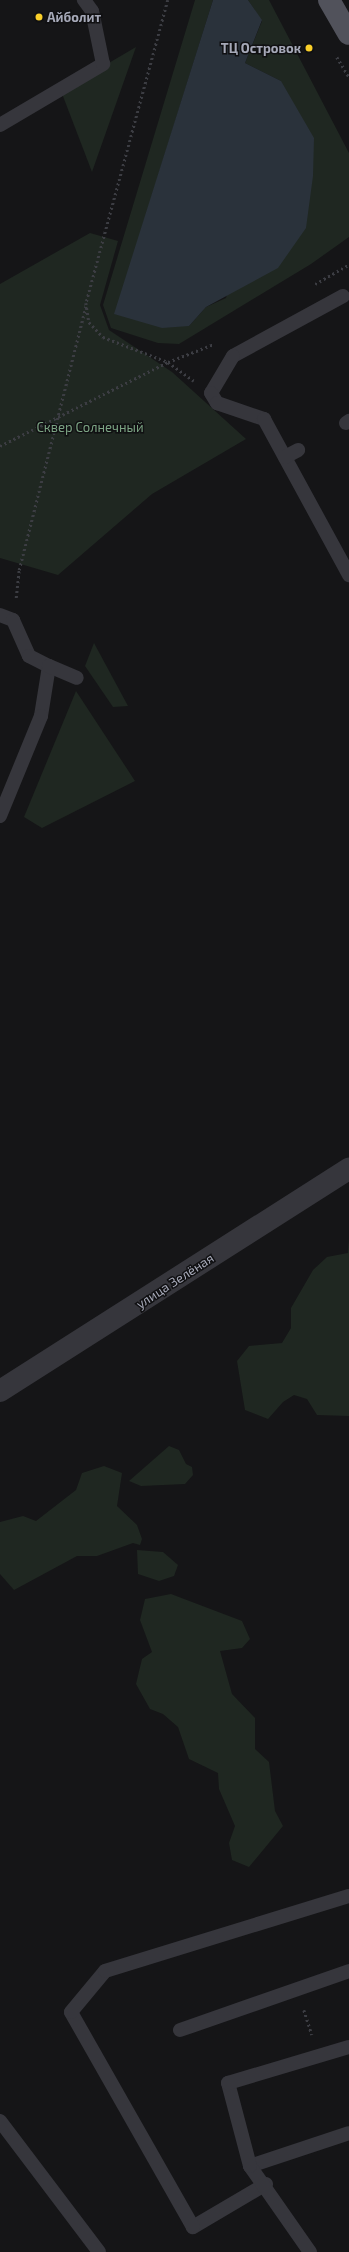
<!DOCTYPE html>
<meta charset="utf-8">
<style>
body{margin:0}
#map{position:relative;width:349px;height:2252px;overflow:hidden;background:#151517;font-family:"Exo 2",sans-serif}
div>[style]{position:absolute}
.green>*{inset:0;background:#1f2721}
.water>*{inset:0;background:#2a323b}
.path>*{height:2.5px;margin-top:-1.25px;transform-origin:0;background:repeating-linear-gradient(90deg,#3c3d43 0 2px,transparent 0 5px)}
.service>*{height:14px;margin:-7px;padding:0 7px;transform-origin:7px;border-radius:7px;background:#36363c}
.minor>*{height:22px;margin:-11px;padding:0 11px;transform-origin:11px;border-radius:11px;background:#36363c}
.primary>*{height:22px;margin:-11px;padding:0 11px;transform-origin:11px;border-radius:11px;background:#51525b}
.dots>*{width:11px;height:11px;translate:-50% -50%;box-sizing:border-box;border:2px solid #101012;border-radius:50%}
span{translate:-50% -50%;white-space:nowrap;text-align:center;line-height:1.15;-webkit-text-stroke:3px #101012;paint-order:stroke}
.poi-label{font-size:13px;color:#a6a9b8;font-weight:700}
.left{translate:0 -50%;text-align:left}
.right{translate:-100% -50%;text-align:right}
.park-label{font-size:13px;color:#7ca484}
.street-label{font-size:13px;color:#a6a9b8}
</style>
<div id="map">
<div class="green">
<i style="clip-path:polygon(195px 0,213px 0,115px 314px,189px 326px,206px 307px,226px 298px,281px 81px,245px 63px,262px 21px,248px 0,269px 0,349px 153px,349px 237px,311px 264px,179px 344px,158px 343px,111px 328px,103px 305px)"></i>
<i style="clip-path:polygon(136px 47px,92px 172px,61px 91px)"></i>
<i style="clip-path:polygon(90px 233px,118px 241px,100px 305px,109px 330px,172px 372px,246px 439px,152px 494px,58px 575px,0 558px,0 284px)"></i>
<i style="clip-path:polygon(94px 643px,128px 706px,113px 707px,85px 666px)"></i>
<i style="clip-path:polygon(76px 691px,135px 781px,42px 828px,24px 817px)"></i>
<i style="clip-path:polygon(349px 1238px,349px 1416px,317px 1415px,307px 1399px,294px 1395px,283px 1402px,268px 1419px,245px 1410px,237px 1361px,249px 1346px,282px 1343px,291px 1328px,291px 1308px,313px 1270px,327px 1257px,348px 1253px)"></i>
<i style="clip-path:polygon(169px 1446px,179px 1450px,186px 1464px,192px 1467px,193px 1475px,185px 1484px,141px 1486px,129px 1481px)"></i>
<i style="clip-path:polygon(104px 1466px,122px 1473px,117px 1506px,137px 1525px,142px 1539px,140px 1545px,133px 1543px,97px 1556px,77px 1556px,14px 1590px,0 1574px,0 1522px,23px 1516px,36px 1521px,76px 1490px,82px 1473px)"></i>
<i style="clip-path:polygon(137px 1550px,163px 1552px,178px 1565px,174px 1576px,159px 1581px,138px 1574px)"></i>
<i style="clip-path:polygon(171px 1594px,242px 1621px,250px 1639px,242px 1648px,220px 1651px,232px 1694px,255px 1718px,255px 1749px,269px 1762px,275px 1811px,283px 1826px,249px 1867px,232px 1860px,229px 1843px,235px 1826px,219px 1789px,218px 1773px,189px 1759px,178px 1727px,163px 1714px,150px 1709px,136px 1684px,142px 1659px,152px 1652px,140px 1620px,145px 1599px)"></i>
</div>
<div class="water">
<i style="clip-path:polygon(213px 0,248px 0,262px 20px,245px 63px,281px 81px,314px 138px,313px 176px,306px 228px,278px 268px,206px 307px,189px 326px,162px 328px,114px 314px)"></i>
</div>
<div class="path">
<i style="left:168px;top:0;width:314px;rotate:105.1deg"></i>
<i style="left:86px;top:303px;width:19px;rotate:81deg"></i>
<i style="left:89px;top:322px;width:21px;rotate:47deg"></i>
<i style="left:103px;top:337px;width:70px;rotate:21deg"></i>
<i style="left:168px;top:362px;width:49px;rotate:-21.4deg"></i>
<i style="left:337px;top:57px;width:23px;rotate:59deg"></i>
<i style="left:315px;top:284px;width:39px;rotate:-30deg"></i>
<i style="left:0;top:446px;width:188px;rotate:-26.6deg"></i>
<i style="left:168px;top:362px;width:32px;rotate:36deg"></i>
<i style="left:16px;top:598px;width:28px;rotate:-84deg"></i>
<i style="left:19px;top:570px;width:273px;rotate:-75.8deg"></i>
<i style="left:304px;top:2010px;width:26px;rotate:72deg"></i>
</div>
<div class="service">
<i style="left:0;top:125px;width:120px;rotate:-30.6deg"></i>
<i style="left:103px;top:64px;width:54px;rotate:-101.7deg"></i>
<i style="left:92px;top:11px;width:14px;rotate:-126deg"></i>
<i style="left:343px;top:296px;width:125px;rotate:151.4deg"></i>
<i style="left:233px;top:356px;width:43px;rotate:120.7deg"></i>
<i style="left:211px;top:393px;width:12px;rotate:59deg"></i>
<i style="left:217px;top:403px;width:50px;rotate:18.8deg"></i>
<i style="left:264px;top:419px;width:178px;rotate:61.4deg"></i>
<i style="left:346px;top:423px;width:4px;rotate:-34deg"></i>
<i style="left:285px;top:457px;width:15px;rotate:-28deg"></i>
<i style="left:0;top:615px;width:14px;rotate:21deg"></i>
<i style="left:13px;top:620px;width:39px;rotate:66deg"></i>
<i style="left:29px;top:656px;width:22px;rotate:27deg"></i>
<i style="left:49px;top:666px;width:51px;rotate:99.1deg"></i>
<i style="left:41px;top:716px;width:108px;rotate:112.3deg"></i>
<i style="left:49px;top:666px;width:30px;rotate:23deg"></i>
<i style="left:180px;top:2030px;width:179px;rotate:-19.2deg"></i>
<i style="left:0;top:2121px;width:164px;rotate:52.9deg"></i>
<i style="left:250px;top:2166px;width:104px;rotate:-18.4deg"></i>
<i style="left:266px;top:2184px;width:85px;rotate:149.5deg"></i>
<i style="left:193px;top:2227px;width:247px;rotate:-119.6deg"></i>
<i style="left:71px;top:2012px;width:53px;rotate:-50.3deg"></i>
<i style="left:105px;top:1971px;width:255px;rotate:-17.1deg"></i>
<i style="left:310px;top:2252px;width:105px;rotate:-124.9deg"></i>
<i style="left:250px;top:2166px;width:86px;rotate:-104.8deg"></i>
<i style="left:228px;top:2083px;width:126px;rotate:-16.6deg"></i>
</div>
<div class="minor">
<i style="left:0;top:1391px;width:414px;rotate:-32.5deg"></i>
</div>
<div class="primary">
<i style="left:329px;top:0;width:39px;rotate:60deg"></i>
</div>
<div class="dots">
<i style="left:39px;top:17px;background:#facf29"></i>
<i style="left:309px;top:48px;background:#facf29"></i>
</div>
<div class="poi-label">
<span class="left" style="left:47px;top:17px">Айболит</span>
<span class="right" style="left:301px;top:48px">ТЦ Островок</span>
</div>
<div class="park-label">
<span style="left:90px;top:427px">Сквер Солнечный</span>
</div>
<div class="street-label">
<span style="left:175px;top:1281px;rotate:-33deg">улица Зелёная</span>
</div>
</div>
